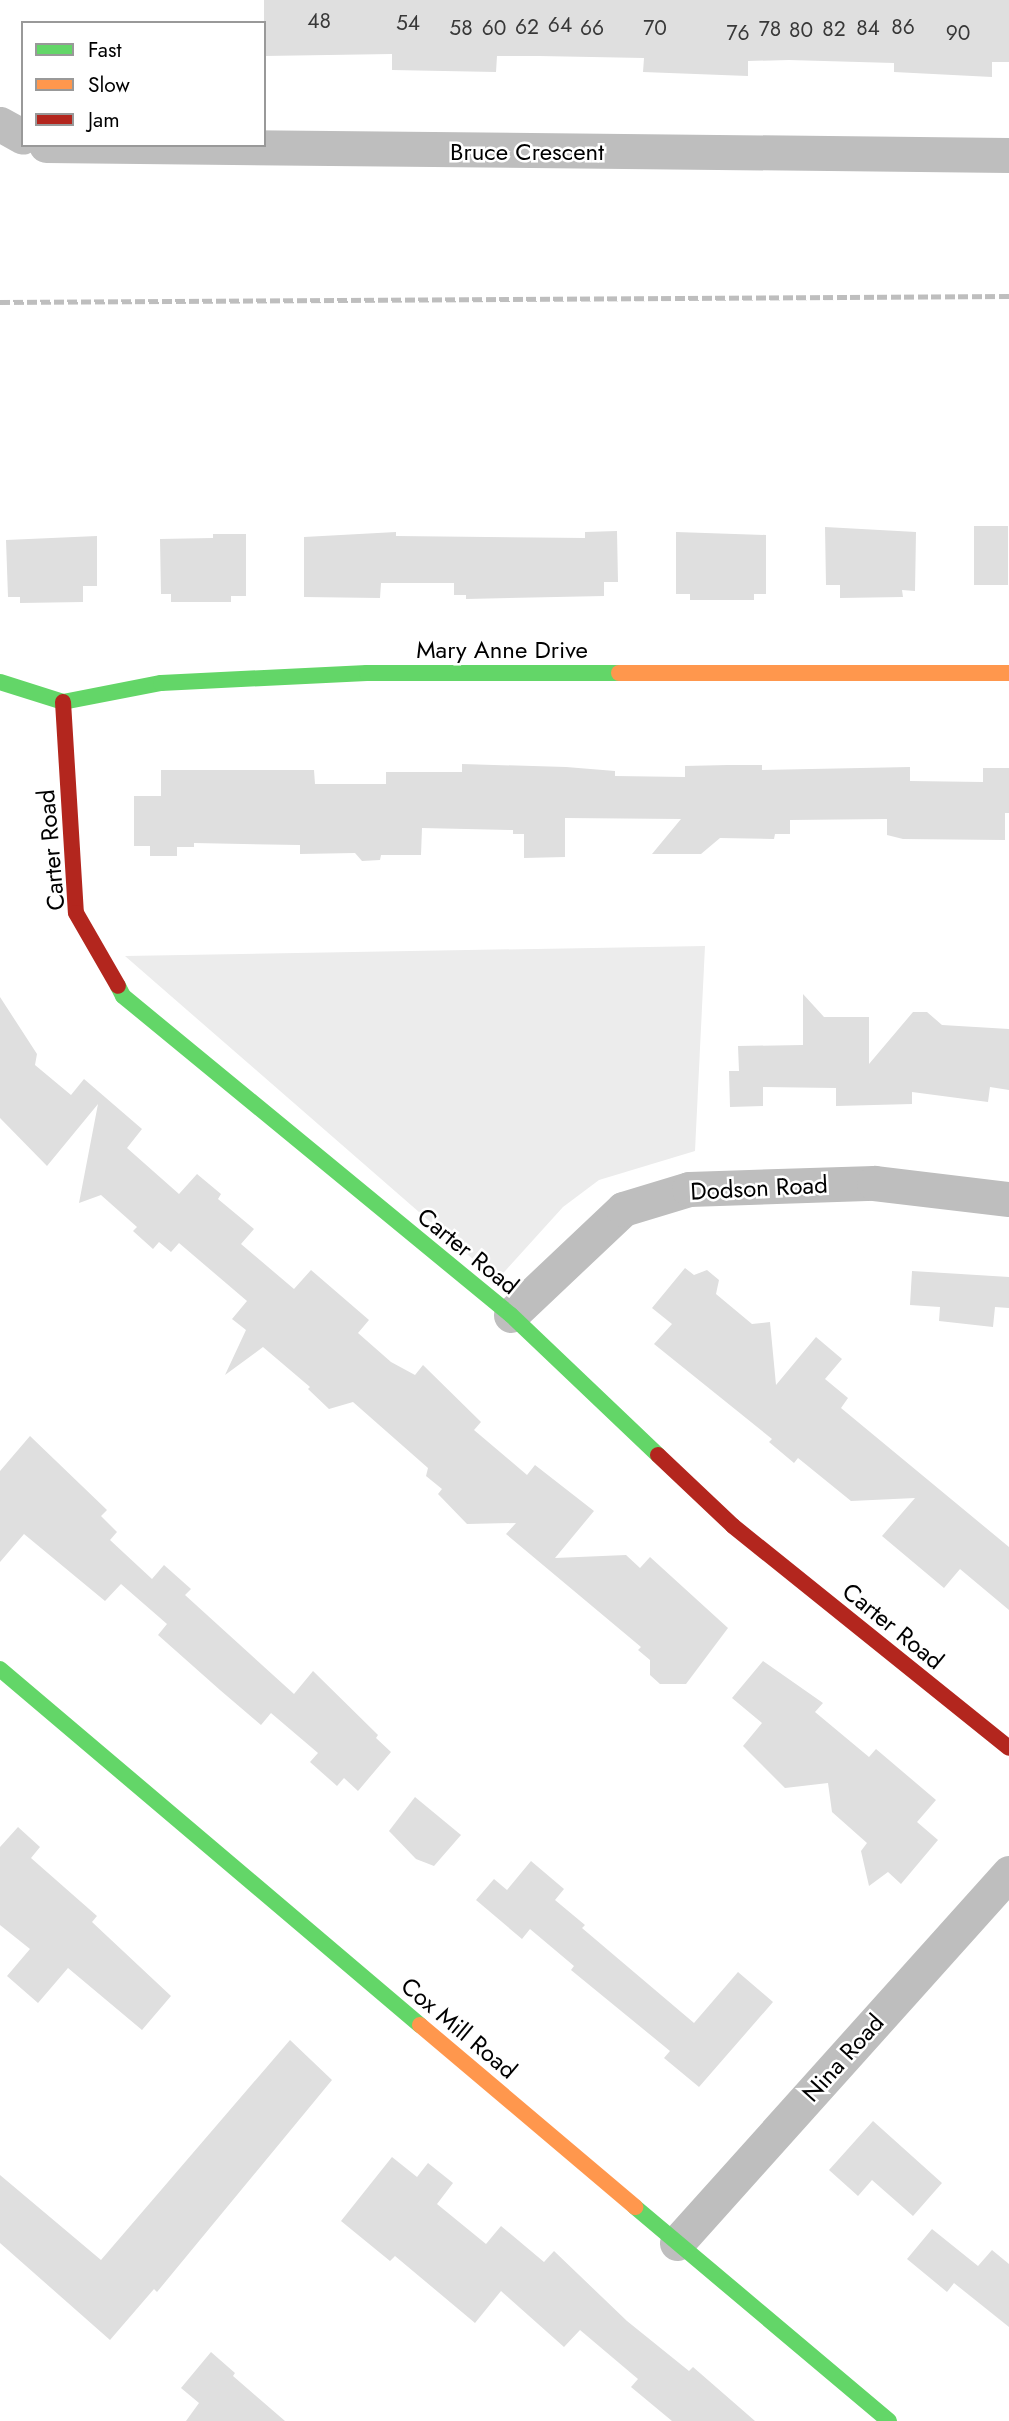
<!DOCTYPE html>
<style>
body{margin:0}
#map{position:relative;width:1009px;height:2421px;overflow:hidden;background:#fff;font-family:Jost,sans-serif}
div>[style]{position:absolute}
.green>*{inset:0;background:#ececec}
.building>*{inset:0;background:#dfdfdf}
.street>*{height:35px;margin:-17.5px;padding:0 17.5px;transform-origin:17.5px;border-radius:17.5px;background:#bebebe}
.fast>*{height:16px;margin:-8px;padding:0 8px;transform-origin:8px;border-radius:8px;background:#63d668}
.slow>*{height:16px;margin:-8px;padding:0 8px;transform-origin:8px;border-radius:8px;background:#ff974d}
.jam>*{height:16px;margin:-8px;padding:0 8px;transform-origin:8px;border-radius:8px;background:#b3261e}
.rail>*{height:5px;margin-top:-2.5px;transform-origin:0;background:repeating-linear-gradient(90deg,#bebebe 0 10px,transparent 0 13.5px)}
span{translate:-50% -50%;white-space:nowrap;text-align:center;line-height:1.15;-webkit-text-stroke:5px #fff;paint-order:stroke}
.number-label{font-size:21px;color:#383838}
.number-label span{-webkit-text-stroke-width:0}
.street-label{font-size:24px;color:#000}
.legend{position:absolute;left:21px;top:21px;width:245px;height:126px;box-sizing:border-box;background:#fff;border:2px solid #999;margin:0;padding:9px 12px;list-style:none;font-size:21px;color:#000}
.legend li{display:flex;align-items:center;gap:14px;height:35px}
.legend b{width:35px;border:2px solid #999}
</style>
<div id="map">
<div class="green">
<i style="clip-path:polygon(705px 946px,695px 1151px,599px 1180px,563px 1207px,497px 1280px,125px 956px)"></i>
</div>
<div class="building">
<i style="clip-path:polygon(264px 0,1009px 0,1009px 62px,992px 62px,992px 77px,894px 72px,894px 63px,789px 60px,748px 61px,748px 76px,643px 72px,644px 58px,539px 56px,497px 56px,496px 72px,392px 70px,392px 54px,264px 56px)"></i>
<i style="clip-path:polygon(974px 526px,1008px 526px,1008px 585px,974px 585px)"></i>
<i style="clip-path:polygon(825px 527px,916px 532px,915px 591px,902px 590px,903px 597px,840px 598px,840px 585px,826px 585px)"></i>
<i style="clip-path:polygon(617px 531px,618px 582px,604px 582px,604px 596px,466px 599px,466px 595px,454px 595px,454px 583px,381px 583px,380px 598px,304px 597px,304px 537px,396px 532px,396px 536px,585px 538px,585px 532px)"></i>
<i style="clip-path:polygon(676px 532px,766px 535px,766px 594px,754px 594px,754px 600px,690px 600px,690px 594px,676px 594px)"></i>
<i style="clip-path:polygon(213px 534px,246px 534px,246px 596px,231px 596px,231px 602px,171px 602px,171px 594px,161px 594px,160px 539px,213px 538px)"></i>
<i style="clip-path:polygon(97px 536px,97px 586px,83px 586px,83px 602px,20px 603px,20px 597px,8px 597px,6px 540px)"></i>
<i style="clip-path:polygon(462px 764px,566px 767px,615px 771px,615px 776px,685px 777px,685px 766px,728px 765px,762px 765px,762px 770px,910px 767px,910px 781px,983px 782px,983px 768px,1009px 768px,1009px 813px,1005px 813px,1005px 840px,903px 839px,887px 835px,887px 819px,790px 820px,790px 834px,775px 834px,774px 839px,720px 838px,701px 854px,652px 854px,681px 819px,565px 818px,565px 857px,524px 858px,524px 834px,513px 834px,513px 830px,422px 828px,421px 855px,381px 855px,380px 860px,362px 861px,355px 853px,300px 854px,300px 845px,194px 843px,194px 847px,177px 847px,177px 856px,150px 856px,150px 846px,134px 846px,134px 796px,161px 796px,161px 770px,314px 770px,315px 784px,386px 784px,386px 772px,462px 772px)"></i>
<i style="clip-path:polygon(803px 994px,824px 1017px,869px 1017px,869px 1064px,913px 1012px,927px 1012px,942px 1025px,1009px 1029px,1009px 1090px,990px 1087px,988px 1102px,912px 1092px,912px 1104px,836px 1106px,836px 1088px,763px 1087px,763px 1106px,730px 1107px,729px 1071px,739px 1071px,738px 1046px,803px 1045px)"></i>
<i style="clip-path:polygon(0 997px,37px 1054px,35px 1065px,71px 1095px,84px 1079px,142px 1129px,127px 1148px,179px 1194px,197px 1174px,221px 1194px,218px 1199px,254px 1229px,241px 1244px,294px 1289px,311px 1270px,369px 1320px,358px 1333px,391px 1362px,415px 1375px,423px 1365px,481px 1422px,474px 1430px,527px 1475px,535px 1465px,594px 1511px,555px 1558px,626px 1555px,640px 1568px,650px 1557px,728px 1628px,686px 1684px,660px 1684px,650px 1675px,650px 1660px,638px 1650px,641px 1647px,506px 1534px,516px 1523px,467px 1524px,438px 1494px,442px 1489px,426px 1476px,428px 1468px,353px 1402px,329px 1409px,308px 1389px,310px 1387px,263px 1347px,225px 1375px,246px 1330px,232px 1319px,247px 1301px,179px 1243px,171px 1252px,159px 1242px,153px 1249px,133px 1231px,137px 1227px,101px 1195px,79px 1203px,98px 1104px,47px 1166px,0 1118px)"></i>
<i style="clip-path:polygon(685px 1268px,694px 1275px,707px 1270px,719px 1280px,716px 1294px,752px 1324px,770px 1322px,776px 1385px,816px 1337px,842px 1359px,825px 1379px,848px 1398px,841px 1408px,1009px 1547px,1009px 1610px,960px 1569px,944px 1588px,882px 1536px,915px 1498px,851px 1501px,798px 1458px,794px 1463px,769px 1442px,772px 1439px,654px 1344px,672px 1324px,652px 1308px)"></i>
<i style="clip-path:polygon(912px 1271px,1009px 1277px,1009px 1308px,995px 1307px,993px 1327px,939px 1321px,940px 1307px,910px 1305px)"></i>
<i style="clip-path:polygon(30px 1436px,107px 1510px,101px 1516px,117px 1532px,110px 1540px,152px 1579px,164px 1565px,191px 1589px,185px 1595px,294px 1694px,313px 1671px,378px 1735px,376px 1738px,391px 1752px,358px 1791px,344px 1778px,337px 1786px,310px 1762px,318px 1753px,271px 1713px,261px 1725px,220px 1690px,158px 1635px,167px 1624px,121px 1584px,105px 1601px,24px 1534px,0 1562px,0 1471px)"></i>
<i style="clip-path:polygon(763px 1661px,823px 1703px,815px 1712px,869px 1757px,876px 1749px,936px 1800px,917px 1822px,938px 1840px,901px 1884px,888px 1872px,869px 1886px,861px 1851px,867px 1843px,832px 1812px,828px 1783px,785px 1788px,743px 1746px,762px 1723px,732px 1698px)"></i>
<i style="clip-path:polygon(415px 1797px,461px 1835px,434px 1866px,416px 1859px,389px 1831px)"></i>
<i style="clip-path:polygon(18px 1827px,40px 1847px,31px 1858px,97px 1916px,92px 1922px,171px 1996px,142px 2030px,68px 1968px,38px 2003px,7px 1976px,30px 1949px,0 1925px,0 1847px)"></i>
<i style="clip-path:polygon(531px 1861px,564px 1889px,555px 1900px,585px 1925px,582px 1928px,694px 2023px,738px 1972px,773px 2002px,699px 2087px,664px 2058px,670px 2051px,571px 1970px,574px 1966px,530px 1929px,522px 1939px,476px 1900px,494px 1879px,507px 1890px)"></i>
<i style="clip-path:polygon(290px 2040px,332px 2080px,157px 2292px,154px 2289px,110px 2340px,0 2243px,0 2175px,101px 2260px)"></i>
<i style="clip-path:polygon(873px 2121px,942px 2183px,913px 2216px,872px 2180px,858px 2196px,829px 2170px)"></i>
<i style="clip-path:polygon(392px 2157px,417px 2177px,428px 2163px,453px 2183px,437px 2204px,486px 2244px,501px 2226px,544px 2262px,554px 2251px,627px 2321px,689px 2371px,693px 2367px,755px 2421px,672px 2421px,631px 2387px,638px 2379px,580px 2330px,564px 2347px,501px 2291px,475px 2323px,395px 2256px,390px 2261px,341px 2221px)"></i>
<i style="clip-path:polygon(932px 2229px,978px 2266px,992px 2250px,1009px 2264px,1009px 2327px,954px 2283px,947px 2292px,907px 2259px)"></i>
<i style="clip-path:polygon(211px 2352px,235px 2373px,233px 2376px,285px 2421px,186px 2421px,199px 2403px,181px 2388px)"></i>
</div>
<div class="street">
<i style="left:0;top:124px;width:26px;rotate:29deg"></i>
<i style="left:46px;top:145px;width:963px;rotate:0.59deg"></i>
<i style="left:511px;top:1315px;width:154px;rotate:-43.4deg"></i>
<i style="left:623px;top:1209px;width:69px;rotate:-16.9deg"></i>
<i style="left:689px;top:1189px;width:185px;rotate:-1.9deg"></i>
<i style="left:874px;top:1183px;width:136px;rotate:6.8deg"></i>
<i style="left:677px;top:2243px;width:497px;rotate:-48.1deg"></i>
</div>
<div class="fast">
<i style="left:0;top:682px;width:66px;rotate:17.6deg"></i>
<i style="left:63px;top:702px;width:100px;rotate:-11deg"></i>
<i style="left:161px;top:683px;width:206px;rotate:-2.8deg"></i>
<i style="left:367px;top:673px;width:252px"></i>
<i style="left:118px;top:986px;width:11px;rotate:63deg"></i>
<i style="left:123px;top:996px;width:502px;rotate:39.43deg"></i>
<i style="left:511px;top:1315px;width:203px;rotate:43.6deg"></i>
<i style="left:0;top:1669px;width:551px;rotate:40.29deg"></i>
<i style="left:635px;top:2207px;width:332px;rotate:40.1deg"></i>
</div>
<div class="slow">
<i style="left:619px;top:673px;width:390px"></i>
<i style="left:420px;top:2025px;width:282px;rotate:40.2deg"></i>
</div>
<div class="jam">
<i style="left:63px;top:702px;width:211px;rotate:86.5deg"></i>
<i style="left:76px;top:913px;width:84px;rotate:60.1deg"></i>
<i style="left:658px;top:1455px;width:103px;rotate:43.4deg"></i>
<i style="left:733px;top:1526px;width:354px;rotate:38.8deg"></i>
</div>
<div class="rail">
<i style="left:0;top:302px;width:1009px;rotate:-0.34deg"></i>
</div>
<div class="number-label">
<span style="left:319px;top:21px">48</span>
<span style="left:408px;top:23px">54</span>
<span style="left:560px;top:25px">64</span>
<span style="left:527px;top:27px">62</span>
<span style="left:903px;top:27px">86</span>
<span style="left:461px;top:28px">58</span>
<span style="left:494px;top:28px">60</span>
<span style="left:592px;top:28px">66</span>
<span style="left:655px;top:28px">70</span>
<span style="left:868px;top:28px">84</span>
<span style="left:770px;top:29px">78</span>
<span style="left:834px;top:29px">82</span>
<span style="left:801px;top:30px">80</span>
<span style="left:738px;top:33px">76</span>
<span style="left:958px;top:33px">90</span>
</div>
<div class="street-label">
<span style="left:527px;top:152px">Bruce Crescent</span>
<span style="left:502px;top:650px">Mary Anne Drive</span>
<span style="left:51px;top:850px;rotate:-95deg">Carter Road</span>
<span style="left:759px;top:1188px;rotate:-3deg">Dodson Road</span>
<span style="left:468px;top:1251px;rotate:39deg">Carter Road</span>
<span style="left:893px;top:1626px;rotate:39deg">Carter Road</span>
<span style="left:459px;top:2028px;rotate:40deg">Cox Mill Road</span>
<span style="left:843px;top:2058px;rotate:-48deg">Nina Road</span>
</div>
<ul class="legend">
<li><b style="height:9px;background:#63d668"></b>Fast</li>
<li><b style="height:9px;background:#ff974d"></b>Slow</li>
<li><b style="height:9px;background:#b3261e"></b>Jam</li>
</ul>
</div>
